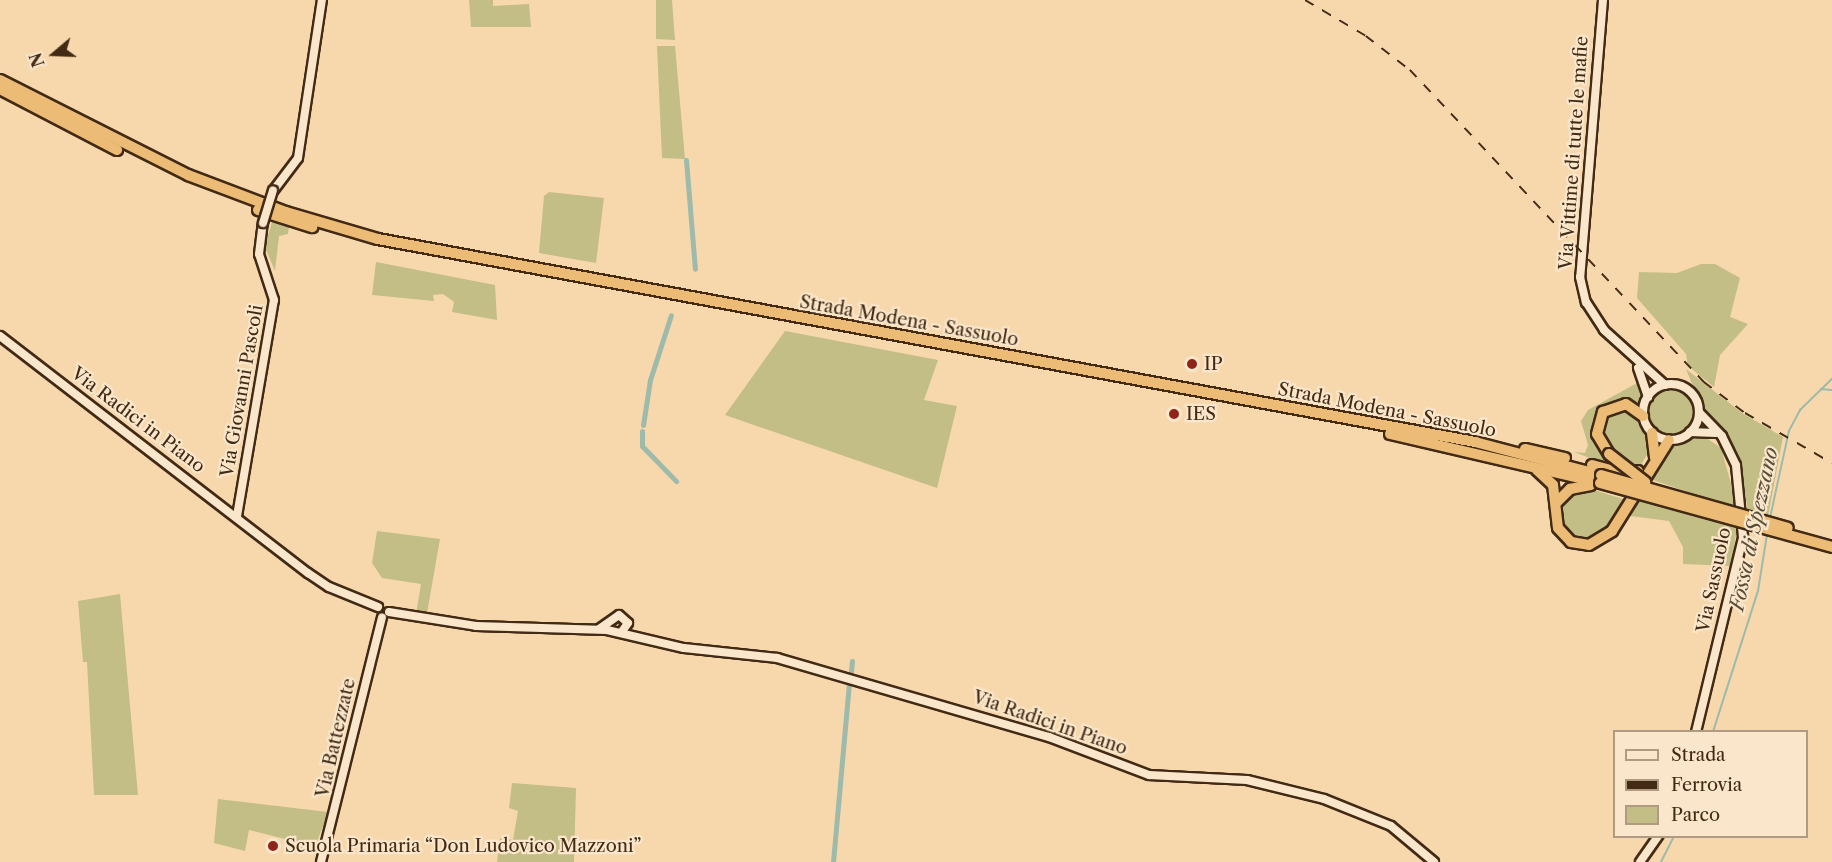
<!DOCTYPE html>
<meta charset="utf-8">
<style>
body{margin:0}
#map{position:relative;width:1832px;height:862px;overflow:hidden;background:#f7d8ad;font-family:"Libre Caslon Text",serif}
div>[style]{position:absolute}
.green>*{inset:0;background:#c3bd86}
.round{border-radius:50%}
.stream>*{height:1.5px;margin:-0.75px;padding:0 0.75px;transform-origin:0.75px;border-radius:0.75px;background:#9dbaaa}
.canal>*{height:5px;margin:-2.5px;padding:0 2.5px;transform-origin:2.5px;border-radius:2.5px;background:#9dbaaa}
.roads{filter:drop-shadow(2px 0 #422a15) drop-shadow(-2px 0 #422a15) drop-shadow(0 2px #422a15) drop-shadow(0 -2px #422a15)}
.secondary>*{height:8px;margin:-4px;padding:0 4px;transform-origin:4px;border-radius:4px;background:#fae6ca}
.secondary>.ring{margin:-4px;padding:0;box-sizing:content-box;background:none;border:8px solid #fae6ca;border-radius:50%}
.highway>*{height:10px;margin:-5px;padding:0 5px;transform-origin:5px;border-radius:5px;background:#ecbc76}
.rail>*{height:1.5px;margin-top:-0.75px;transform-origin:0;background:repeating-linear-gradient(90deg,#422a15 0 10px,transparent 0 20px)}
.bridges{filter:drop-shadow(2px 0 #422a15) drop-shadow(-2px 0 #422a15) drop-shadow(0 2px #422a15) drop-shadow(0 -2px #422a15)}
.secondary-bridge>*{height:8px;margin:-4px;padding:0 4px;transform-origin:4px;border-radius:4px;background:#fae6ca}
.highway-bridge>*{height:10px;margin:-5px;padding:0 5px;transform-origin:5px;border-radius:5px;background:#ecbc76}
.dots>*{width:16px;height:16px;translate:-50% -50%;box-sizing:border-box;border:3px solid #fae6ca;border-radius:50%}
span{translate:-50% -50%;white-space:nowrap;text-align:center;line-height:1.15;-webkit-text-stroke:4.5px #fae6ca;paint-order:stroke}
.street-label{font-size:18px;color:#422a15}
.poi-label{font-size:18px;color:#422a15}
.left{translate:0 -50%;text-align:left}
.water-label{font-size:20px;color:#594e3a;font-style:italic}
.legend{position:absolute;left:1613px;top:730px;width:195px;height:108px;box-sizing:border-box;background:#fae6ca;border:2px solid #b09b82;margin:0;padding:8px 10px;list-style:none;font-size:18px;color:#422a15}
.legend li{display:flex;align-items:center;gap:12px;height:30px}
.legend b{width:30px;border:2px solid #b09b82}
.north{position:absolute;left:24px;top:24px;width:60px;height:60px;-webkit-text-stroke:4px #fae6ca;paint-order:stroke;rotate:251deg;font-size:16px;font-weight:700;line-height:24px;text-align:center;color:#422a15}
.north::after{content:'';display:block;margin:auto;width:21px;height:27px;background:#422a15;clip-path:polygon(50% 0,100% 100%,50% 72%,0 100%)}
</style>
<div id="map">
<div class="green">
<i style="clip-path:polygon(469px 0,493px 0,493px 6px,529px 4px,531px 27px,471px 27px)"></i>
<i style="clip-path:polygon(656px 0,672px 0,675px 40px,656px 39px)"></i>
<i style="clip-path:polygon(657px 46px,675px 46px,685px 159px,662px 158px)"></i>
<i style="clip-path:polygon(549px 192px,604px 198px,596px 263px,539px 253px,544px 196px)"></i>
<i style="clip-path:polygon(272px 222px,289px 227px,288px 234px,279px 236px,275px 271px,265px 247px)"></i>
<i style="clip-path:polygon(376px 262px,495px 285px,497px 320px,452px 312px,454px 302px,443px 294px,433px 295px,434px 301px,372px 295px)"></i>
<i style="clip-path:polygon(1701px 264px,1715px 264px,1740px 278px,1730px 317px,1748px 324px,1720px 355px,1714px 387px,1688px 366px,1686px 354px,1637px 298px,1639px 272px,1677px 273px)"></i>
<i style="clip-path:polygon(785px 331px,938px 360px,924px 400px,957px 406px,937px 488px,725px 415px)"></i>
<i style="clip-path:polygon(1686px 369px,1742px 413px,1783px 437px,1768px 516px,1748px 511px,1738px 454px,1723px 428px,1705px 416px)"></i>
<i style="clip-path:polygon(1637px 383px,1641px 392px,1637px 405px,1609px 402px,1592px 422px,1602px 451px,1618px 469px,1574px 452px,1585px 453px,1588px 445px,1581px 421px,1588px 410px)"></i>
<i class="round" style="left:1647px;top:388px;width:46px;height:46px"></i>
<i style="clip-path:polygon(1620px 408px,1637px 417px,1652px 446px,1641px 465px,1631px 469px,1602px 436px,1603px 417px)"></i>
<i style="clip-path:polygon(1702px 435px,1721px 448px,1738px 509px,1647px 478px,1670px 446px)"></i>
<i style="clip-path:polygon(1584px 487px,1623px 499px,1608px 527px,1584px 540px,1563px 528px,1560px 506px)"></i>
<i style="clip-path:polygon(1634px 499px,1737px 528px,1731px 566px,1683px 564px,1683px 547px,1669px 521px,1630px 516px)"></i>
<i style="clip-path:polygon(377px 531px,440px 539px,427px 613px,416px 614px,421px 584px,382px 578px,372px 563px)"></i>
<i style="clip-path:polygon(120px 594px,138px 795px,94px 795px,87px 662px,83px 662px,78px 601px)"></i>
<i style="clip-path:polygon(512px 783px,576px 788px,574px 862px,497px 862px,500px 838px,513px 840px,518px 811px,509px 808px)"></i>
<i style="clip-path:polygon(218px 799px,328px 812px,313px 853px,300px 849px,301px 843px,249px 830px,245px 851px,214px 843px)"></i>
</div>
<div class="stream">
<i style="left:1821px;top:389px;width:11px;rotate:5deg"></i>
<i style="left:1770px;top:518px;width:89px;rotate:-77.7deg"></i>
<i style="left:1789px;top:431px;width:24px;rotate:-62deg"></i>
<i style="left:1800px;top:410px;width:45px;rotate:-44.1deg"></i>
<i style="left:1713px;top:732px;width:148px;rotate:-72.3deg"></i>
<i style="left:1758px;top:591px;width:57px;rotate:-80.9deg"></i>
<i style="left:1661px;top:862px;width:29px;rotate:-63deg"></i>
</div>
<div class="canal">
<i style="left:686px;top:160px;width:109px;rotate:85.3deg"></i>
<i style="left:643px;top:425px;width:46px;rotate:-81.2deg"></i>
<i style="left:650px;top:380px;width:68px;rotate:-72.1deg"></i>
<i style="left:642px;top:431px;width:15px;rotate:90deg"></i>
<i style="left:642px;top:446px;width:49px;rotate:45.8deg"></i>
<i style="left:851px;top:672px;width:11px;rotate:-85deg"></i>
<i style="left:833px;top:862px;width:180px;rotate:-84.9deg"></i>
</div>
<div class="roads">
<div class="secondary">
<i style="left:1603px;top:0;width:278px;rotate:94.7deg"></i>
<i style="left:1580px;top:277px;width:26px;rotate:77deg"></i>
<i style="left:1586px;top:302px;width:33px;rotate:57deg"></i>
<i style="left:1604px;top:330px;width:82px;rotate:42deg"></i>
<i style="left:273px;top:191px;width:41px;rotate:-52.9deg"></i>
<i style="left:298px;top:158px;width:160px;rotate:-81.4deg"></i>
<i style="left:0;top:336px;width:389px;rotate:37.6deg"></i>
<i style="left:308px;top:573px;width:25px;rotate:34deg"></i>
<i style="left:329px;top:587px;width:53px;rotate:22.2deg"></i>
<i style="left:1638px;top:368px;width:31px;rotate:71deg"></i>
<i class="ring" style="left:1643px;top:384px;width:48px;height:48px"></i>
<i style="left:1690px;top:432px;width:26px;rotate:2deg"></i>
<i style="left:237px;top:516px;width:219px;rotate:-80.3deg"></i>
<i style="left:274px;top:300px;width:48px;rotate:-108.1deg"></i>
<i style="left:259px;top:254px;width:31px;rotate:-83deg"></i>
<i style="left:389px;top:612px;width:88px;rotate:9.1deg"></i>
<i style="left:476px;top:626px;width:131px;rotate:1.7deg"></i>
<i style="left:607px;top:630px;width:79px;rotate:13.2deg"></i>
<i style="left:684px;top:648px;width:94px;rotate:6.1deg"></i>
<i style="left:777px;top:658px;width:283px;rotate:16.2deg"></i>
<i style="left:1049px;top:737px;width:107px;rotate:20.8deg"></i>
<i style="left:1149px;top:775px;width:98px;rotate:2.9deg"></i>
<i style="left:1247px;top:780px;width:79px;rotate:13.9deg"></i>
<i style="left:1324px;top:799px;width:72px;rotate:21.9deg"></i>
<i style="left:1391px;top:826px;width:56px;rotate:39.9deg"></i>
<i style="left:599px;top:629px;width:24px;rotate:-35deg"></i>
<i style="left:619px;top:615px;width:12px;rotate:42deg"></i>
<i style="left:628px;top:623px;width:12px;rotate:125deg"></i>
<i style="left:1696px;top:732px;width:201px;rotate:-76.4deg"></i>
<i style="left:1743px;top:537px;width:72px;rotate:-95.6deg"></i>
<i style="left:1736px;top:465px;width:32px;rotate:-116deg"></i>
<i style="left:1722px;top:436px;width:33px;rotate:-134deg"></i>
<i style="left:321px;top:862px;width:252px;rotate:-76deg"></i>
<i style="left:1640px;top:862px;width:32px;rotate:-55deg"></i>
</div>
<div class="highway">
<i style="left:0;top:80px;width:211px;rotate:26.8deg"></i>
<i style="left:188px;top:175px;width:105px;rotate:20.7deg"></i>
<i style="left:286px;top:212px;width:96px;rotate:16.4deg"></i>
<i style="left:378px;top:239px;width:1116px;rotate:10.48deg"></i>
<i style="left:1475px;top:442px;width:130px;rotate:14.7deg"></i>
<i style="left:0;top:89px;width:132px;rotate:27.5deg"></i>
<i style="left:258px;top:210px;width:57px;rotate:17.5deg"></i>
<i style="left:1652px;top:433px;width:25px;rotate:83deg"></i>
<i style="left:1390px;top:434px;width:216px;rotate:13.1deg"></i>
<i style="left:1525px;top:449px;width:41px;rotate:12.7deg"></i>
<i style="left:1609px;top:454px;width:23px;rotate:-121deg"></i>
<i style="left:1597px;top:434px;width:23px;rotate:-75deg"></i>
<i style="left:1603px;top:412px;width:24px;rotate:-19deg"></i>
<i style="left:1626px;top:404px;width:21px;rotate:35deg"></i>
<i style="left:1592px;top:465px;width:31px;rotate:15deg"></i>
<i style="left:1622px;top:473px;width:16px;rotate:-7deg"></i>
<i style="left:1537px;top:470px;width:22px;rotate:43deg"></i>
<i style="left:1553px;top:485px;width:43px;rotate:83.4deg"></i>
<i style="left:1558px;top:528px;width:19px;rotate:47deg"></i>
<i style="left:1571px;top:542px;width:18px;rotate:9deg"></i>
<i style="left:1589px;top:545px;width:27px;rotate:-31deg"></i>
<i style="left:1612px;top:531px;width:107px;rotate:-57.9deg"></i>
<i style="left:1556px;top:503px;width:20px;rotate:-45deg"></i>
<i style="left:1570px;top:489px;width:21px;rotate:-11deg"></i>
</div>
</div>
<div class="rail">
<i style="left:1305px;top:0;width:71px;rotate:30.5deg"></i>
<i style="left:1366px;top:36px;width:56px;rotate:37.7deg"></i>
<i style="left:1410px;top:70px;width:429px;rotate:46.7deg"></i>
<i style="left:1704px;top:382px;width:51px;rotate:37.1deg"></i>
<i style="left:1745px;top:413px;width:100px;rotate:29.9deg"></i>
</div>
<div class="bridges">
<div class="secondary-bridge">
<i style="left:263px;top:223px;width:34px;rotate:-73deg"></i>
</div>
<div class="highway-bridge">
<i style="left:1609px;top:454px;width:46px;rotate:37.9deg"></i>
<i style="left:1601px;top:475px;width:194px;rotate:15.8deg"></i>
<i style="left:1600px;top:483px;width:241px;rotate:15.4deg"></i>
</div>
</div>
<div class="dots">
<i style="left:1192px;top:364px;background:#8f2418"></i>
<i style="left:1174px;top:414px;background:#8f2418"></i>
<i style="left:273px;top:846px;background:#8f2418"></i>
</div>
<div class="street-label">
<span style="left:1574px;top:153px;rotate:-86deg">Via Vittime di tutte le mafie</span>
<span style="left:909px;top:321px;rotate:10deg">Strada Modena - Sassuolo</span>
<span style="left:242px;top:391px;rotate:-80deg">Via Giovanni Pascoli</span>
<span style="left:1387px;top:410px;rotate:11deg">Strada Modena - Sassuolo</span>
<span style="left:138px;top:420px;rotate:37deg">Via Radici in Piano</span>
<span style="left:1714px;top:580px;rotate:-78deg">Via Sassuolo</span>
<span style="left:1050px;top:723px;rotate:19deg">Via Radici in Piano</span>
<span style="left:336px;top:738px;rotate:-77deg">Via Battezzate</span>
</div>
<div class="poi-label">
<span class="left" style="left:1204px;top:364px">IP</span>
<span class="left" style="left:1186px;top:414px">IES</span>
<span class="left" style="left:285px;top:846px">Scuola Primaria “Don Ludovico Mazzoni”</span>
</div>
<div class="water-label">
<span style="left:1754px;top:529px;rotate:-78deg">Fossa di Spezzano</span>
</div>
<ul class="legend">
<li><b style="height:8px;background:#fae6ca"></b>Strada</li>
<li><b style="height:8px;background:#422a15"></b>Ferrovia</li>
<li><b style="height:16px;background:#c3bd86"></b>Parco</li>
</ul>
<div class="north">N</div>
</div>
